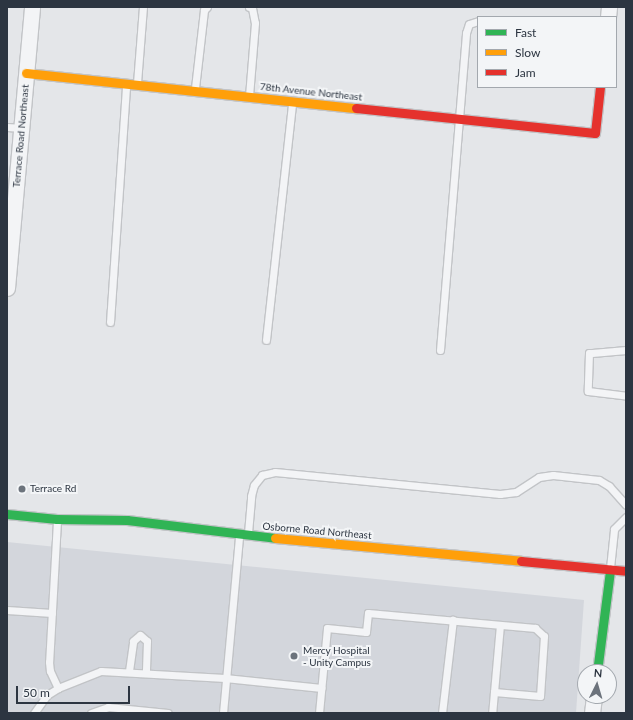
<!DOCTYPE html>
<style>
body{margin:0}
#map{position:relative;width:633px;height:720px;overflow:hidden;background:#e4e6e9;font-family:Lato,sans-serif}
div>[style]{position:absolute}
.built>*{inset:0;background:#d3d6dc}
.roads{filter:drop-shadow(1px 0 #c2c4c7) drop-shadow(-1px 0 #c2c4c7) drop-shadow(0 1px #c2c4c7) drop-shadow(0 -1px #c2c4c7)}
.lane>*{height:7px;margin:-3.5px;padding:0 3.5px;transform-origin:3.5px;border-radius:3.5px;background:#f3f4f6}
.street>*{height:15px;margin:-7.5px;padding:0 7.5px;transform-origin:7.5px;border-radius:7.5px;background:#f3f4f6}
.fast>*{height:9px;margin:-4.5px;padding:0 4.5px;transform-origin:4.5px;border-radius:4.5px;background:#30b455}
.slow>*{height:9px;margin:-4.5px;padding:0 4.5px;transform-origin:4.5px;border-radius:4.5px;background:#ff9f0a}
.jam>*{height:9px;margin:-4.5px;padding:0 4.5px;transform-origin:4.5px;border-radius:4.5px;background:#e5322d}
.dots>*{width:11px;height:11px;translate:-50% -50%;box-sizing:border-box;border:2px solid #f3f5f7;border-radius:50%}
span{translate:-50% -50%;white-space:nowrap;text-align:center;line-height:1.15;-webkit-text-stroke:4px #f3f5f7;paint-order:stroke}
.street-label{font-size:10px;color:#2c3541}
.poi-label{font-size:10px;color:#2c3541}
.left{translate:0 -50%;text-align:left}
.frame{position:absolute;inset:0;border:8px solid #2c3541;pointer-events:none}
.legend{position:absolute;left:477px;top:16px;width:140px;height:72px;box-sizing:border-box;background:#f3f5f7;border:1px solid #a3a8ae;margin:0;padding:5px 7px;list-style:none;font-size:12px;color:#2c3541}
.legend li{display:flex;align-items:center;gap:8px;height:20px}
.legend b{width:20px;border:1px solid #a3a8ae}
.north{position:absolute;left:577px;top:664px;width:40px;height:40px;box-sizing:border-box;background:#f3f5f7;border:1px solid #a3a8ae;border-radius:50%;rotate:5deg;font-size:11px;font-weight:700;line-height:16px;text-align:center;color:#2c3541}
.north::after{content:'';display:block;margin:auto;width:14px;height:18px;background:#6c737c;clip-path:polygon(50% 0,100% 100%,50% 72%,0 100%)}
.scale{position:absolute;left:16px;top:686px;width:114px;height:18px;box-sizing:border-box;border:2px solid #2c3541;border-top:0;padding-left:5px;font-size:12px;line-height:14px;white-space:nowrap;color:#2c3541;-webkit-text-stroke:3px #f3f5f7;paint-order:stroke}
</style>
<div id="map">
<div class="built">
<i style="clip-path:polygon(7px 542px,584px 600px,576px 713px,7px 713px)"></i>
</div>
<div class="roads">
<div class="lane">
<i style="left:249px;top:7px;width:3px;rotate:18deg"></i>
<i style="left:252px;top:8px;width:15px;rotate:79deg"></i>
<i style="left:255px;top:23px;width:73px;rotate:94.7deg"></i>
<i style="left:137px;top:83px;width:76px;rotate:-85.5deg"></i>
<i style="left:195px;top:88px;width:79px;rotate:-83.4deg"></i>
<i style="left:204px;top:10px;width:4px;rotate:-45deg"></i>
<i style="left:7px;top:127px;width:15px;rotate:4deg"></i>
<i style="left:110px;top:322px;width:237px;rotate:-86.1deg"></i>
<i style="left:266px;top:340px;width:238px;rotate:-83.7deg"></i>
<i style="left:440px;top:350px;width:318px;rotate:-85.3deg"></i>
<i style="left:466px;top:33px;width:9px;rotate:-72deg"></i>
<i style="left:469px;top:24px;width:9px;rotate:-18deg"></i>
<i style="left:626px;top:350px;width:37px;rotate:175deg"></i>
<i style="left:589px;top:353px;width:38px;rotate:92deg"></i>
<i style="left:588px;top:391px;width:38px;rotate:7deg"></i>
<i style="left:57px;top:521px;width:141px;rotate:93.2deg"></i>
<i style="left:49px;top:662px;width:9px;rotate:84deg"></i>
<i style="left:50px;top:671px;width:19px;rotate:65deg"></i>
<i style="left:248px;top:533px;width:37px;rotate:-85deg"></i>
<i style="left:251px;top:496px;width:11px;rotate:-75deg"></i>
<i style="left:254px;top:485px;width:13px;rotate:-51deg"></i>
<i style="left:262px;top:475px;width:13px;rotate:-13deg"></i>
<i style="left:275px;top:472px;width:226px;rotate:5.6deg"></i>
<i style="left:500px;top:494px;width:16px;rotate:-7deg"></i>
<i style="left:516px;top:492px;width:27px;rotate:-33deg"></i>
<i style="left:539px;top:477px;width:14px;rotate:-8deg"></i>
<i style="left:553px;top:475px;width:46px;rotate:6.2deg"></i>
<i style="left:599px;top:480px;width:12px;rotate:31deg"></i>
<i style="left:609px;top:486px;width:25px;rotate:48deg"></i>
<i style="left:610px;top:568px;width:39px;rotate:-84deg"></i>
<i style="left:614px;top:529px;width:17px;rotate:-45deg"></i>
<i style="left:7px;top:610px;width:45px;rotate:3.8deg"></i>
<i style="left:129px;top:671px;width:30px;rotate:-82deg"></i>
<i style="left:133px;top:641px;width:9px;rotate:-41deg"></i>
<i style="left:140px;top:635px;width:9px;rotate:41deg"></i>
<i style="left:147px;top:641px;width:32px;rotate:92deg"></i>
<i style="left:494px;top:692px;width:67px;rotate:-84.9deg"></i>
<i style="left:34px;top:713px;width:22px;rotate:-54deg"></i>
<i style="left:47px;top:695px;width:13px;rotate:-32deg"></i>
<i style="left:58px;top:688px;width:46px;rotate:-21.6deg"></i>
<i style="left:101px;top:671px;width:124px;rotate:3.2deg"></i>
<i style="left:225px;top:678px;width:97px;rotate:5.9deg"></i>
<i style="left:91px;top:713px;width:18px;rotate:-19deg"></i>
<i style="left:108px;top:707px;width:60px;rotate:5.7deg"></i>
<i style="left:223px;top:713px;width:177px;rotate:-84.8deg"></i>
<i style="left:319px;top:713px;width:85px;rotate:-84.6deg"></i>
<i style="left:327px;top:628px;width:39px;rotate:6deg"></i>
<i style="left:366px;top:632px;width:19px;rotate:-84deg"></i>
<i style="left:368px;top:613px;width:168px;rotate:5.1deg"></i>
<i style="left:535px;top:628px;width:12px;rotate:42deg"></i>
<i style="left:544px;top:636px;width:60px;rotate:93.8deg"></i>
<i style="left:540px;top:696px;width:46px;rotate:-175deg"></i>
<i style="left:494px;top:692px;width:21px;rotate:95deg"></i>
<i style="left:442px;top:713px;width:94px;rotate:-83.3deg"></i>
</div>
<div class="street">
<i style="left:608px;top:17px;width:10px;rotate:-84deg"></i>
<i style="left:7px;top:288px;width:282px;rotate:-84.9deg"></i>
<i style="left:592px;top:713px;width:17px;rotate:-83deg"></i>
</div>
<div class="fast">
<i style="left:7px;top:514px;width:50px;rotate:5.7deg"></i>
<i style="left:57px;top:519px;width:70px;rotate:0.8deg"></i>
<i style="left:127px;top:520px;width:149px;rotate:6.9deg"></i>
<i style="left:597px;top:672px;width:103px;rotate:-82.7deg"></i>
</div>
<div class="slow">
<i style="left:26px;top:73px;width:332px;rotate:6.1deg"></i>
<i style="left:275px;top:538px;width:247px;rotate:5.3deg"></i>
</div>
<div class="jam">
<i style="left:356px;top:108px;width:240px;rotate:6deg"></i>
<i style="left:595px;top:133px;width:46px;rotate:-83.8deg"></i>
<i style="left:521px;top:561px;width:105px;rotate:5.4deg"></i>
</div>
</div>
<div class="dots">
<i style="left:22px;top:489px;background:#6c737c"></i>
<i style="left:294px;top:656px;background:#6c737c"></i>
</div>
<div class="street-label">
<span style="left:311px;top:92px;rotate:6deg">78th Avenue Northeast</span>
<span style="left:21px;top:136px;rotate:-85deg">Terrace Road Northeast</span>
<span style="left:317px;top:531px;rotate:5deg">Osborne Road Northeast</span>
</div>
<div class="poi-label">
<span class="left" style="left:30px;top:489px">Terrace Rd</span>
<span class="left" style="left:303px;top:656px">Mercy Hospital<br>- Unity Campus</span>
</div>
<div class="frame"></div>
<ul class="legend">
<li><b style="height:5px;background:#30b455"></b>Fast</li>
<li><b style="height:5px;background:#ff9f0a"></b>Slow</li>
<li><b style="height:5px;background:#e5322d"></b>Jam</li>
</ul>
<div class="north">N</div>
<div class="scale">50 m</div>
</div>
